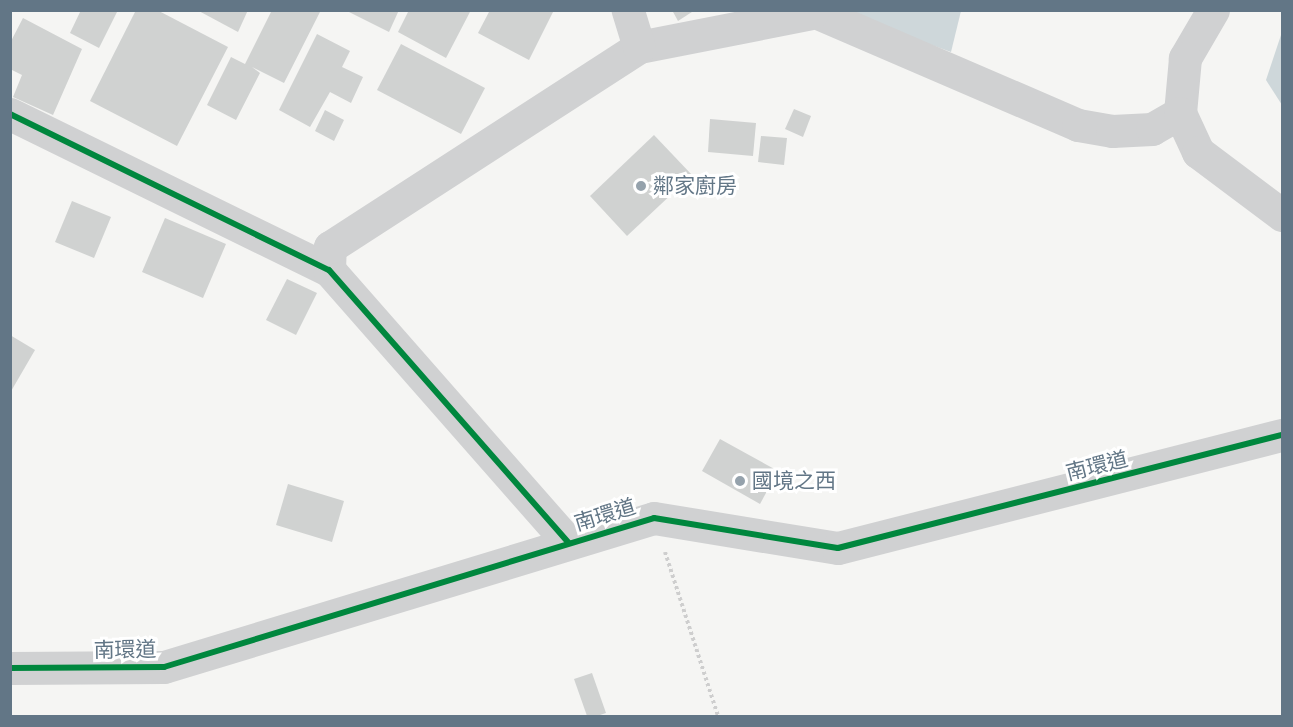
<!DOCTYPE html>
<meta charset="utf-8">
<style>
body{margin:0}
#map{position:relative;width:1293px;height:727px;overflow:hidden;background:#f5f5f3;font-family:Signika,"Noto Sans TC",sans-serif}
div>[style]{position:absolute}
.water>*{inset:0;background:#ced7da}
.building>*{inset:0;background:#d0d2d1}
.path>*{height:4px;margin-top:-2px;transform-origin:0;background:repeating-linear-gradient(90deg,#cecece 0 3px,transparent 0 6px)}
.minor>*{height:33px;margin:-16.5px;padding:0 16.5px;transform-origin:16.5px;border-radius:16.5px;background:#d0d1d2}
.tertiary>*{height:33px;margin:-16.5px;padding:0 16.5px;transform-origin:16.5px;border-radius:16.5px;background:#d0d1d2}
.cycleway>*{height:6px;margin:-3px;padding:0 3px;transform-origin:3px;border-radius:3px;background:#00873e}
.dots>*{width:16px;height:16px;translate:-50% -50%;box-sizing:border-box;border:3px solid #fff;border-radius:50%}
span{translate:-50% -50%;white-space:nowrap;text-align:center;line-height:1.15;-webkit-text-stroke:6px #fff;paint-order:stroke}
.poi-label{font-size:21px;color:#627686}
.left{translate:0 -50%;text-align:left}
.street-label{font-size:21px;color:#627686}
.frame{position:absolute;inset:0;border:12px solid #627686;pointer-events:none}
</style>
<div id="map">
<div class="water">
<i style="clip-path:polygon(838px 11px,961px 11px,951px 52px)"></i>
<i style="clip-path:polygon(1282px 32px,1282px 105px,1266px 80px)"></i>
</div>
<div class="building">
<i style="clip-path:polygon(81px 10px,118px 10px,99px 48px,70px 33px)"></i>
<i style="clip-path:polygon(136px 10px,157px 10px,228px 47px,177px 146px,90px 101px)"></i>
<i style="clip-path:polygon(197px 10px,248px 10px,238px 32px)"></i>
<i style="clip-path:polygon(272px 10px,321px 10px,284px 83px,252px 67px,260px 73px,236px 120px,207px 105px,231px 57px,245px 64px)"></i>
<i style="clip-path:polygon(345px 10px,399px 10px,389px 32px)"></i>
<i style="clip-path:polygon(409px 10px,471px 10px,446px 58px,398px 32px)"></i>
<i style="clip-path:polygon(490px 10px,554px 10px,529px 60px,478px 33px)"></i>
<i style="clip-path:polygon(672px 10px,695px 10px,678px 21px)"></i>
<i style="clip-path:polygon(23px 18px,82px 49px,53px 115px,13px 97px,22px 75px,10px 69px,10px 43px)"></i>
<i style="clip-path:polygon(317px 34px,350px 51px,342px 67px,363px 77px,351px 103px,330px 92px,310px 127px,279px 110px)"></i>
<i style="clip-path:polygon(401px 44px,485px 88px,461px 134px,377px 90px)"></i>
<i style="clip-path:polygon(794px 109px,811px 116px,803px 137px,785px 129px)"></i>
<i style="clip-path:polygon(325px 110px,344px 120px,334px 141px,315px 131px)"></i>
<i style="clip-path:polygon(710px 119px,756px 123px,753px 156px,708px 152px)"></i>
<i style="clip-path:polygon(654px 135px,692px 175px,627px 236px,590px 196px)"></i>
<i style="clip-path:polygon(761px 136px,787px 138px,784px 165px,758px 162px)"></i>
<i style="clip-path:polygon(72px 201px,111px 217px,94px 258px,55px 242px)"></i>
<i style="clip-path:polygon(165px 218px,226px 244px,203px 298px,142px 272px)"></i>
<i style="clip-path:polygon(287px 279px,317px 293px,296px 335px,266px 320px)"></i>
<i style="clip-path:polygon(10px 335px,35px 350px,10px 393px)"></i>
<i style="clip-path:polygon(720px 439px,778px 471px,760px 504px,702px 471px)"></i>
<i style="clip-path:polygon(288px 484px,344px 501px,332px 542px,276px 525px)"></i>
<i style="clip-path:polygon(592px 673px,606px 713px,597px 716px,587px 716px,574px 679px)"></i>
</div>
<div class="path">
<i style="left:665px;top:552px;width:172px;rotate:72.1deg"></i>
</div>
<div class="minor">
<i style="left:811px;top:10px;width:291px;rotate:23.3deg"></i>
<i style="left:1078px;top:125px;width:35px;rotate:10deg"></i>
<i style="left:1112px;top:131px;width:40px;rotate:-2.9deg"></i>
<i style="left:1152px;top:129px;width:32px;rotate:-30deg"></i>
<i style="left:1213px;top:10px;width:56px;rotate:120.3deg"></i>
<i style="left:1185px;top:58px;width:55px;rotate:95.2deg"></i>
<i style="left:1180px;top:113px;width:43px;rotate:65.2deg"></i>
<i style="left:1198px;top:152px;width:105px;rotate:36.9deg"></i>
<i style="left:639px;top:47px;width:176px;rotate:-11.1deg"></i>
<i style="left:10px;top:114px;width:355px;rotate:26.1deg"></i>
<i style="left:329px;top:270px;width:363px;rotate:48.7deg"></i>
<i style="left:329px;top:270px;width:23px;rotate:-88deg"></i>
<i style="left:330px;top:247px;width:368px;rotate:-32.9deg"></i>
<i style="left:639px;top:47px;width:39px;rotate:-107deg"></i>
</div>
<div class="tertiary">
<i style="left:10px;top:668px;width:154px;rotate:-0.4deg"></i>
<i style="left:164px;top:667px;width:512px;rotate:-16.91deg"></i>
<i style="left:654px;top:518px;width:186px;rotate:9.3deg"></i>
<i style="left:838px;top:548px;width:458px;rotate:-14.3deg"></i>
</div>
<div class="cycleway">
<i style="left:10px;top:114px;width:355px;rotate:26.1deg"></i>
<i style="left:329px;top:270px;width:363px;rotate:48.7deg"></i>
<i style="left:10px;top:668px;width:154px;rotate:-0.4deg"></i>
<i style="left:164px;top:667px;width:512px;rotate:-16.91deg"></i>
<i style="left:654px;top:518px;width:186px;rotate:9.3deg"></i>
<i style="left:838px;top:548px;width:458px;rotate:-14.3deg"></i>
</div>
<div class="dots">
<i style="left:641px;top:186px;background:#95a2ac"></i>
<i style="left:740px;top:481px;background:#95a2ac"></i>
</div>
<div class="poi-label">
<span class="left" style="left:653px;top:186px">鄰家廚房</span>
<span class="left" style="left:752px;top:481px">國境之西</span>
</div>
<div class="street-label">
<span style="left:1097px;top:466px;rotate:-14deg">南環道</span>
<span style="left:605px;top:515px;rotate:-17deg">南環道</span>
<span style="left:125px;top:650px;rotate:-1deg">南環道</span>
</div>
<div class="frame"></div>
</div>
